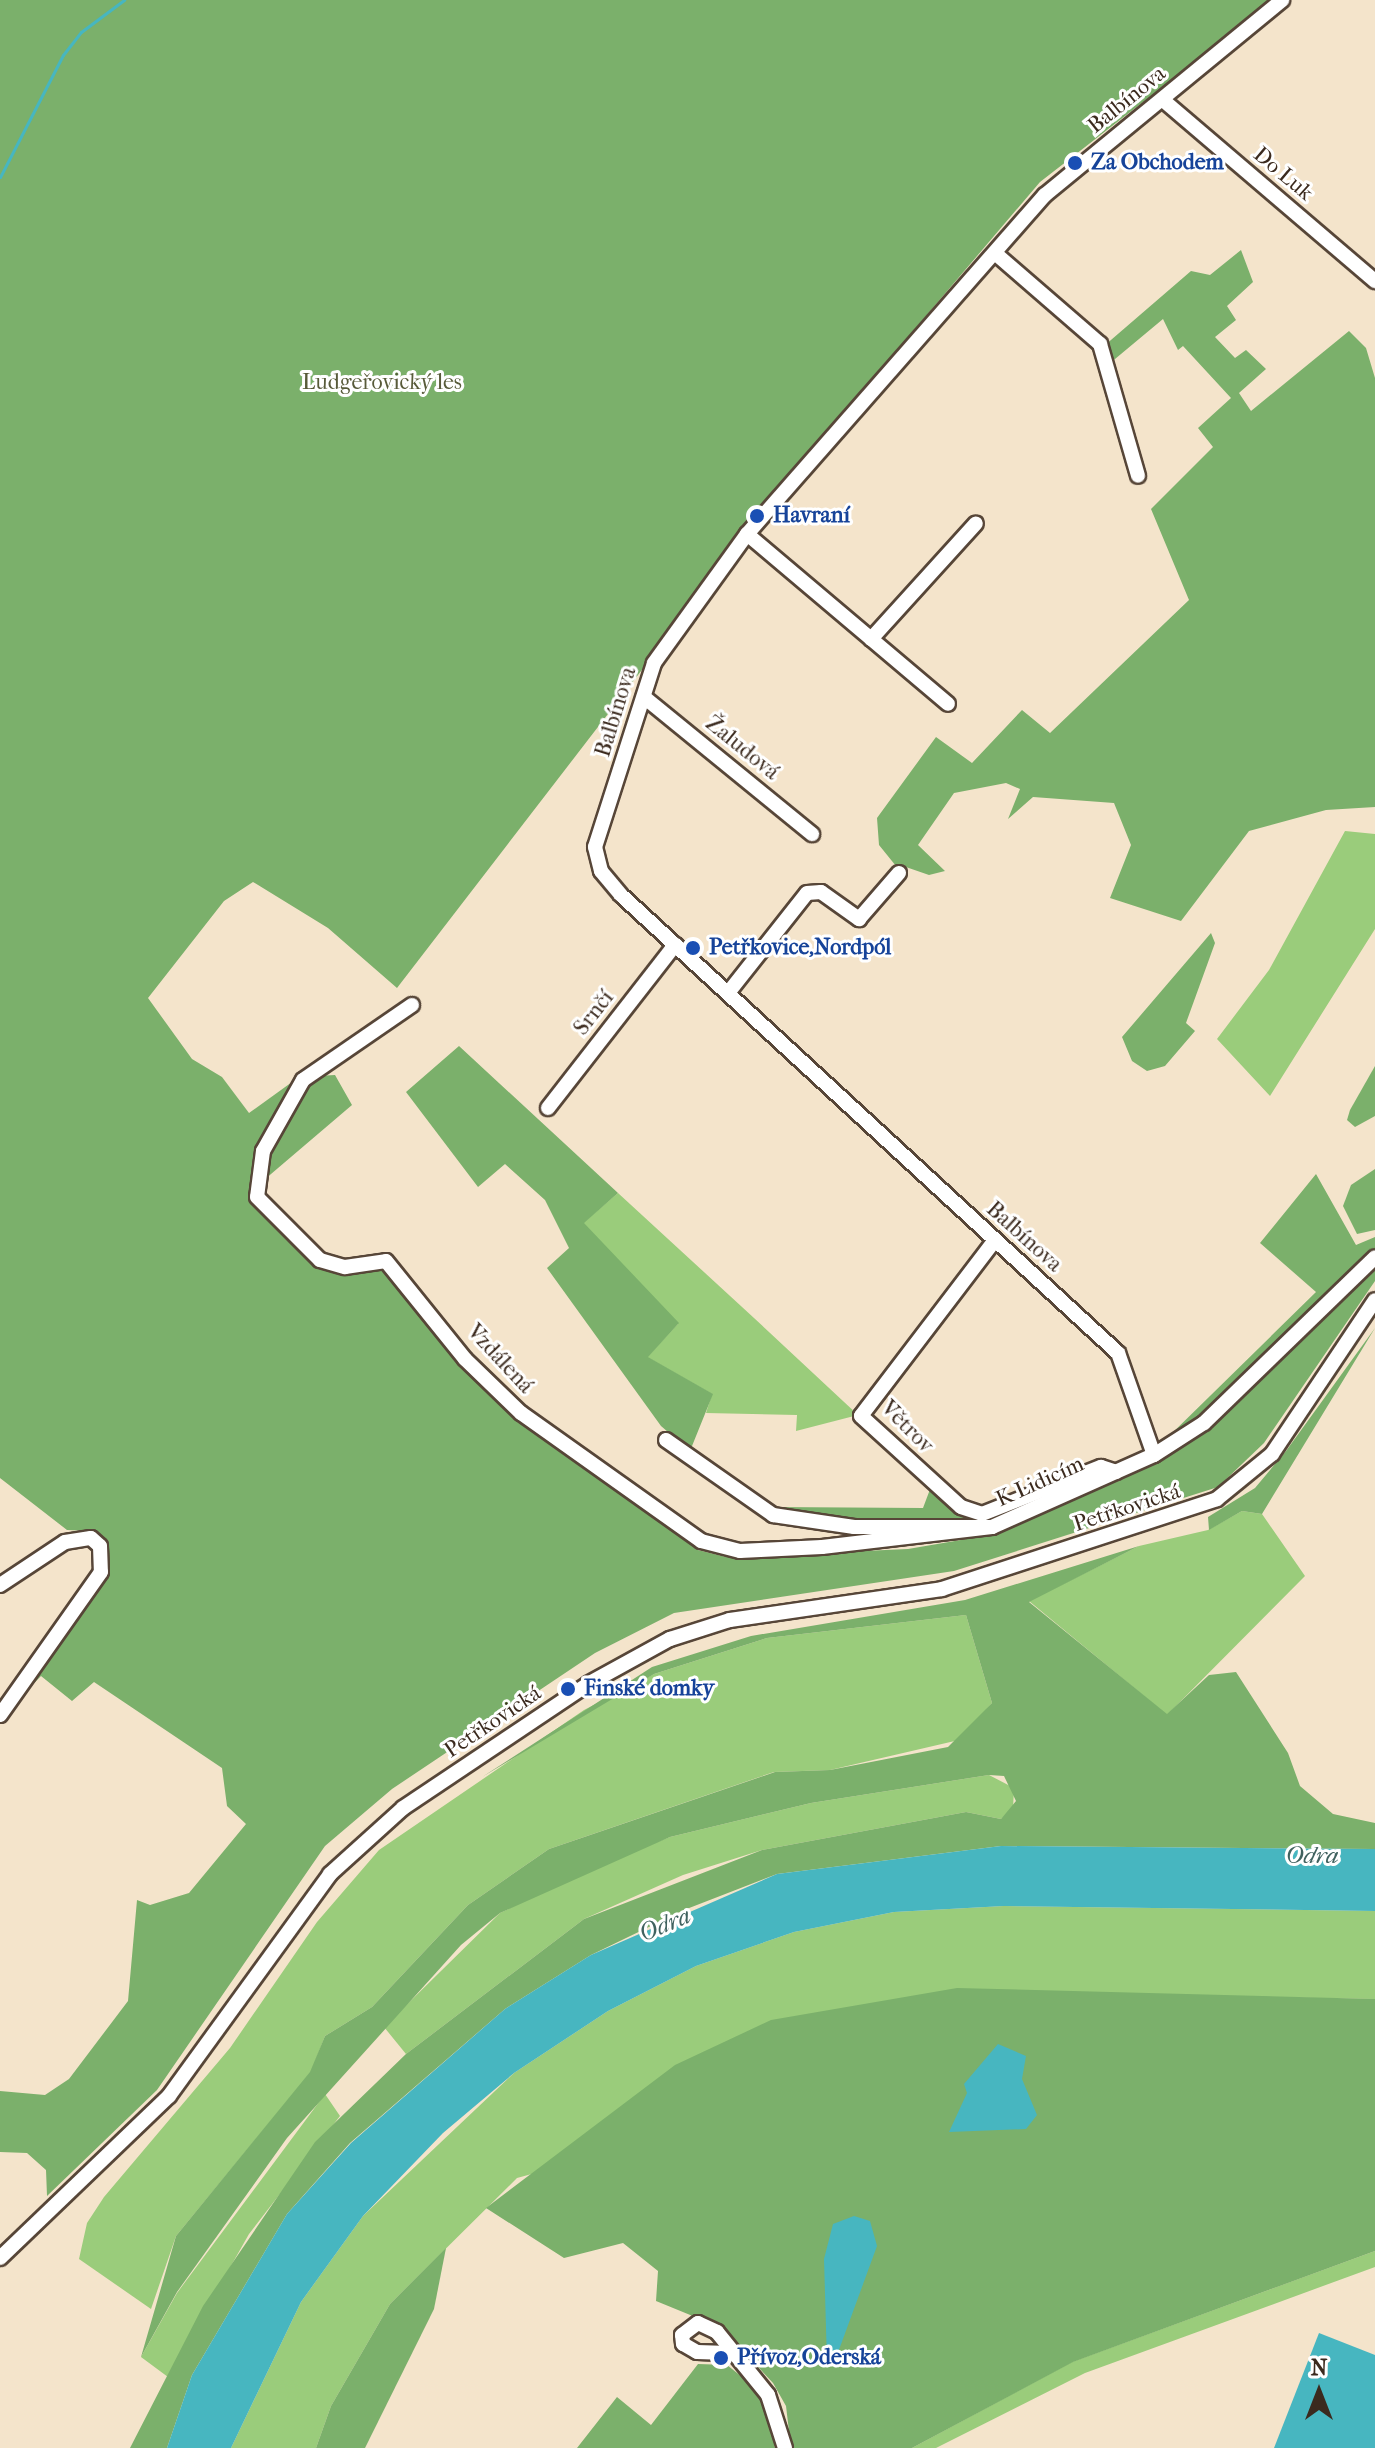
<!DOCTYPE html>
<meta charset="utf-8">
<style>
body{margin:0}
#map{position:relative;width:1375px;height:2448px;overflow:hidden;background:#f4e4cb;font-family:"IM FELL French Canon",serif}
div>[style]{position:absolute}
.green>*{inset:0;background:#9acc7b}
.forest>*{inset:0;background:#7bb06b}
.water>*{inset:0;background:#47b6c0}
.stream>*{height:3px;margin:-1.5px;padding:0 1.5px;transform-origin:1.5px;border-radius:1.5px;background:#47b6c0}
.roads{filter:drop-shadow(2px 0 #574638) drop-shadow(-2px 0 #574638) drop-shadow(0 2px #574638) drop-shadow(0 -2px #574638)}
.minor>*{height:14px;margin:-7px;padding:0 7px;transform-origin:7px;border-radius:7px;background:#fff}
.dots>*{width:22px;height:22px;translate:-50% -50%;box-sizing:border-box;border:4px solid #fff;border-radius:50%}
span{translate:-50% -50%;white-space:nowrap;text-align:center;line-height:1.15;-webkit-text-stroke:6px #fff;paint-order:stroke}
.street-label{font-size:22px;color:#3b2a1e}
.transit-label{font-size:22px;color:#164399;font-weight:700}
.left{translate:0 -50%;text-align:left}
.park-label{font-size:22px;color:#585b3a}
.water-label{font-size:24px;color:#40625f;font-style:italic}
.north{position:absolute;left:1279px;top:2352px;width:80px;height:80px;-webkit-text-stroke:6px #fff;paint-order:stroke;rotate:0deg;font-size:22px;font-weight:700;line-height:32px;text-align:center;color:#3b2a1e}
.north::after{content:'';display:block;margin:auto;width:28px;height:36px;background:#3b2a1e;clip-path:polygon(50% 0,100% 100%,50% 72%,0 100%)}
</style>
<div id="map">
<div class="green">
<i style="clip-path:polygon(1345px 831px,1375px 834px,1375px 929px,1270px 1096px,1217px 1039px,1269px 970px)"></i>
<i style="clip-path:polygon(618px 1193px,754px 1318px,858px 1415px,796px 1431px,797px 1415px,706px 1413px,712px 1394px,647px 1357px,678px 1324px,583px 1223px)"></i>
<i style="clip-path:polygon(1242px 1511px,1262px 1514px,1305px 1576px,1167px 1715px,1029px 1601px,1139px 1546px,1208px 1530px)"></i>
<i style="clip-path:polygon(966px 1615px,992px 1703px,959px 1740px,830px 1770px,774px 1772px,549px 1849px,468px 1905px,372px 2007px,325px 2036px,311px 2072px,176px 2236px,151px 2309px,79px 2259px,87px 2223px,104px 2197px,230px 2048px,317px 1922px,379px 1850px,584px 1710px,654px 1674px,767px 1638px)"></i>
<i style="clip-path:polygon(989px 1775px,1014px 1788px,1013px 1809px,1001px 1819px,966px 1812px,762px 1850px,683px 1875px,584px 1919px,406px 2054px,384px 2027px,500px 1913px,603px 1863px,670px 1837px,811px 1803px)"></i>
<i style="clip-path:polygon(1004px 1906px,1375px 1911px,1375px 1999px,1186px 1996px,517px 2178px,390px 2304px,331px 2406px,316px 2448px,231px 2448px,301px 2302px,363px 2216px,514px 2073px,608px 2011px,696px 1966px,794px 1932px,894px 1912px)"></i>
<i style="clip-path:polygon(325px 2094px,340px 2116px,249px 2234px,168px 2377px,141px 2357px,177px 2293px)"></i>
<i style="clip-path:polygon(1375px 2251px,1375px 2267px,1085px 2373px,936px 2448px,912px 2448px,1072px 2362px)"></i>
</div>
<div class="forest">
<i style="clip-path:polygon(0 0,1276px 0,1148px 106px,1143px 102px,1040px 182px,805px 458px,397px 988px,328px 928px,253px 882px,224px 901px,148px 998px,192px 1059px,222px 1077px,249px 1113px,299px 1077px,335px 1075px,352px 1105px,250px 1192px,324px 1269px,385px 1266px,463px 1363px,698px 1550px,726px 1557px,908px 1549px,990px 1535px,1157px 1462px,1237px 1403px,1375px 1264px,1375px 1281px,1264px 1443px,1218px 1487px,954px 1571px,674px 1613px,595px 1653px,392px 1789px,325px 1846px,157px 2090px,47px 2196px,46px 2170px,27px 2153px,0 2152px,0 2091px,45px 2095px,69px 2079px,128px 2001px,137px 1900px,150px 1905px,189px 1893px,246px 1824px,227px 1806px,222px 1768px,94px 1682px,72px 1701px,41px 1676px,15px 1703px,107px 1571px,108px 1557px,91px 1531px,67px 1530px,0 1478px)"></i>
<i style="clip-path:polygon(1241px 250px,1253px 282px,1227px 306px,1236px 320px,1215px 337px,1235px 358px,1246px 350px,1266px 369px,1239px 393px,1251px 411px,1349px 331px,1366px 348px,1375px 378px,1375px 807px,1326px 810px,1249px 831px,1181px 921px,1110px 898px,1131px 845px,1114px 803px,1033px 797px,1008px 819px,1020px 789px,1006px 783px,954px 793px,918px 845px,945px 871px,929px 875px,903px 866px,900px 871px,879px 845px,877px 818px,936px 737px,972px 763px,1022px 710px,1050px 733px,1189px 600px,1151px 509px,1213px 447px,1198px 428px,1231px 398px,1183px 346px,1178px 350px,1163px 319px,1109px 364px,1104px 346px,1191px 271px,1210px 275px)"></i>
<i style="clip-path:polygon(1211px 933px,1215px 943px,1186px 1023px,1195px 1031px,1165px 1066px,1147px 1071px,1132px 1061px,1122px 1037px)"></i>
<i style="clip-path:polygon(459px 1046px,618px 1193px,584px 1223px,679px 1323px,648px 1357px,713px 1394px,690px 1451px,661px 1426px,547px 1268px,569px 1248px,545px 1200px,505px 1164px,478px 1187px,406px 1092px)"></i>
<i style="clip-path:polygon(1375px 1066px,1375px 1116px,1355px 1127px,1347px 1120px,1350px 1110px)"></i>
<i style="clip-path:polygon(1375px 1169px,1375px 1230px,1357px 1234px,1343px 1206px,1351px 1185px)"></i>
<i style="clip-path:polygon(1316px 1174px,1356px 1245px,1375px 1237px,1375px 1249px,1187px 1430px,1161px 1444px,1316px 1292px,1260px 1243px)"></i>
<i style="clip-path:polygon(1375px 1328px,1262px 1514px,1242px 1511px,1209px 1530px,1208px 1517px,1255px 1488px,1286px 1451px)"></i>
<i style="clip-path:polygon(932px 1484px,972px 1521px,818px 1521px,773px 1507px,923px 1508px)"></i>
<i style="clip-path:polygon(1139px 1546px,1029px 1602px,1167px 1714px,1209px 1675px,1236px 1672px,1288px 1753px,1300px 1786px,1333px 1814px,1375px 1823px,1375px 1849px,1001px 1846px,777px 1874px,684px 1910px,591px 1955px,505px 2009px,350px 2143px,287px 2214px,192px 2375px,167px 2448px,130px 2448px,203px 2306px,315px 2142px,406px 2054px,584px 1919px,762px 1850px,966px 1812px,1001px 1819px,1016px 1801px,1004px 1776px,989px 1775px,811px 1803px,670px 1837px,500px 1913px,461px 1945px,287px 2138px,177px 2292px,141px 2357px,176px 2236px,310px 2072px,325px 2036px,372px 2007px,468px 1905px,549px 1849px,775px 1772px,830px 1770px,948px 1747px,992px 1703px,966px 1615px,767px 1638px,654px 1674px,482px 1777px,652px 1667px,751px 1636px,965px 1600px)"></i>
<i style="clip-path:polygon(957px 1988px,1375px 1999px,1375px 2251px,1073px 2362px,912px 2448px,791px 2448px,786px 2406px,773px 2383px,722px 2328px,656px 2301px,658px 2271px,623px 2243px,564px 2258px,486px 2208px,675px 2065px,771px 2020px)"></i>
<i style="clip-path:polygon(446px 2248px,434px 2309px,365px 2448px,316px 2448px,331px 2406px,390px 2304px)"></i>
<i style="clip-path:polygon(698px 2364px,727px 2365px,751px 2384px,768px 2414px,775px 2448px,577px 2448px,617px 2397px,651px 2425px)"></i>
</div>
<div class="water">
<i style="clip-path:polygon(1001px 1846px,1375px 1849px,1375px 1911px,1004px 1906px,894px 1912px,794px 1932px,696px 1966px,608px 2011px,514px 2073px,443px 2133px,363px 2216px,301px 2302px,231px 2448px,167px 2448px,192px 2375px,287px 2214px,351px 2143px,505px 2009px,591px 1955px,777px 1874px)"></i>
<i style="clip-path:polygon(998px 2044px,1026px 2056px,1022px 2079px,1037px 2115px,1026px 2129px,949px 2132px,967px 2093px,964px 2084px)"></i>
<i style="clip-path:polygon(854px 2216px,870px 2221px,877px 2246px,836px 2358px,827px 2362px,824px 2259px,833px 2224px)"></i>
<i style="clip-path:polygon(1319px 2333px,1375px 2355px,1375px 2448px,1274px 2448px)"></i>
</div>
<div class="stream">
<i style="left:0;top:177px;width:137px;rotate:-62.7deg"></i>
<i style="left:63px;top:55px;width:29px;rotate:-52deg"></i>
<i style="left:81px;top:32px;width:54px;rotate:-36.7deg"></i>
</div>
<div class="roads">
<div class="minor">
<i style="left:1163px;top:100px;width:279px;rotate:40.5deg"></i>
<i style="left:995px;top:253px;width:139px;rotate:40.9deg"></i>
<i style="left:1100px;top:344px;width:137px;rotate:73.9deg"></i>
<i style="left:747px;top:534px;width:263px;rotate:40.2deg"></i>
<i style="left:871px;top:639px;width:156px;rotate:-47.8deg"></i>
<i style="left:644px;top:697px;width:217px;rotate:39.2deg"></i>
<i style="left:728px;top:993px;width:127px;rotate:-51.7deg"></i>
<i style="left:807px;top:893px;width:14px;rotate:-4deg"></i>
<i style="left:821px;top:892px;width:47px;rotate:35.4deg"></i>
<i style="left:859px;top:919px;width:61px;rotate:-49deg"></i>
<i style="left:412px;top:1005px;width:132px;rotate:145.5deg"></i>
<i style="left:303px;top:1080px;width:81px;rotate:119.4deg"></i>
<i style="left:263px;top:1151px;width:46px;rotate:97.4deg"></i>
<i style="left:257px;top:1197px;width:89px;rotate:45deg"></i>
<i style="left:320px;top:1260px;width:26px;rotate:16deg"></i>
<i style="left:345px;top:1267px;width:41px;rotate:-8.3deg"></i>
<i style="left:386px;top:1261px;width:126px;rotate:51.1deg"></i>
<i style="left:465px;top:1359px;width:78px;rotate:44deg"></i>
<i style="left:521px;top:1413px;width:221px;rotate:35.4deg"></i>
<i style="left:701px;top:1541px;width:40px;rotate:14.4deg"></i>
<i style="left:740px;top:1551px;width:82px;rotate:-2.8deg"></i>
<i style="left:822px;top:1547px;width:171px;rotate:-6.7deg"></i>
<i style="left:548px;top:1108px;width:207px;rotate:-52.1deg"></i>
<i style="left:995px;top:1240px;width:221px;rotate:127.3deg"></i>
<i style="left:861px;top:1416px;width:135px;rotate:42.3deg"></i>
<i style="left:961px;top:1507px;width:22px;rotate:18deg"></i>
<i style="left:982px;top:1514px;width:128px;rotate:-21.6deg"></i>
<i style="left:1101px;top:1467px;width:16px;rotate:18deg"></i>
<i style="left:666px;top:1440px;width:131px;rotate:35deg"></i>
<i style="left:773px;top:1515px;width:82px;rotate:8.4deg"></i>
<i style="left:854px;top:1527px;width:138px"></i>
<i style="left:992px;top:1527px;width:177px;rotate:-24deg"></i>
<i style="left:1154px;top:1455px;width:59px;rotate:-32.6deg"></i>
<i style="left:1204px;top:1423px;width:238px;rotate:-44.1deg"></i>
<i style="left:1154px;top:1455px;width:108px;rotate:-109.4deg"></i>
<i style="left:1118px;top:1353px;width:676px;rotate:-137.34deg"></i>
<i style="left:621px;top:895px;width:31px;rotate:-130deg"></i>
<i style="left:601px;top:871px;width:25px;rotate:-104deg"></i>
<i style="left:595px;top:847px;width:193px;rotate:-72.2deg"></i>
<i style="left:654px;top:663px;width:159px;rotate:-54.2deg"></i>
<i style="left:747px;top:534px;width:451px;rotate:-48.7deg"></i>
<i style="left:1045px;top:195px;width:307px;rotate:-39.4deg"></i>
<i style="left:0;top:1585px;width:78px;rotate:-33.5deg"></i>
<i style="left:65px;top:1542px;width:26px;rotate:-9deg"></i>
<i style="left:91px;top:1538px;width:12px;rotate:42deg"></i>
<i style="left:100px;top:1546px;width:26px;rotate:88deg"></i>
<i style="left:101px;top:1572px;width:175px;rotate:125.2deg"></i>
<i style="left:0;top:2258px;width:234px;rotate:-43.8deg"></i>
<i style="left:169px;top:2096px;width:274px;rotate:-54deg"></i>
<i style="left:330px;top:1874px;width:98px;rotate:-42.1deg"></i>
<i style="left:403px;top:1808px;width:223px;rotate:-33.8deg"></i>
<i style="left:588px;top:1684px;width:94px;rotate:-28.8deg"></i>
<i style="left:670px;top:1639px;width:63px;rotate:-17.6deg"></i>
<i style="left:730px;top:1620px;width:214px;rotate:-8.3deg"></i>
<i style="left:942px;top:1589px;width:289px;rotate:-18.1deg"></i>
<i style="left:1217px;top:1499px;width:71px;rotate:-39.3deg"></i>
<i style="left:1272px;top:1454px;width:185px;rotate:-56.2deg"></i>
<i style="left:728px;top:2353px;width:31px;rotate:-178deg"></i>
<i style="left:697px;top:2352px;width:16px;rotate:-150deg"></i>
<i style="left:683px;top:2344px;width:9px;rotate:-96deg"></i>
<i style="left:682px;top:2335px;width:20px;rotate:-37deg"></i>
<i style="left:698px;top:2323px;width:21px;rotate:25deg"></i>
<i style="left:717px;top:2332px;width:81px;rotate:51deg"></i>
<i style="left:768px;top:2395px;width:56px;rotate:72.2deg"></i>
</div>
</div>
<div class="dots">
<i style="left:1075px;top:163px;background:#1a4fb4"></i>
<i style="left:757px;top:516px;background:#1a4fb4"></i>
<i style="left:693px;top:948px;background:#1a4fb4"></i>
<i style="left:568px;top:1689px;background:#1a4fb4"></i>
<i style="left:721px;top:2358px;background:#1a4fb4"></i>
</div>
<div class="street-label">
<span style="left:1127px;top:100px;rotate:-39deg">Balbínova</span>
<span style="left:1283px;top:174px;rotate:40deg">Do Luk</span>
<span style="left:616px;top:712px;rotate:-73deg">Balbínova</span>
<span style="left:742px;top:748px;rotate:39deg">Žaludová</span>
<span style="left:594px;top:1013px;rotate:-52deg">Srnčí</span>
<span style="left:1024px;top:1237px;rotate:42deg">Balbínova</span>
<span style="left:500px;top:1359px;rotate:47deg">Vzdálená</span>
<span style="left:907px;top:1427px;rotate:45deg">Větrov</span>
<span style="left:1040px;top:1482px;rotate:-24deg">K Lidicím</span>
<span style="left:1127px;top:1508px;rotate:-18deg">Petřkovická</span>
<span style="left:493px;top:1722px;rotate:-34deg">Petřkovická</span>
</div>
<div class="transit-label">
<span class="left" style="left:1091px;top:163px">Za Obchodem</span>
<span class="left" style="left:773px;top:516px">Havraní</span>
<span class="left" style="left:709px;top:948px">Petřkovice,Nordpól</span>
<span class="left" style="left:584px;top:1689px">Finské domky</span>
<span class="left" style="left:737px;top:2358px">Přívoz,Oderská</span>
</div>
<div class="park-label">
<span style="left:382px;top:383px">Ludgeřovický les</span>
</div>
<div class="water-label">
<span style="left:1312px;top:1856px">Odra</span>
<span style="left:665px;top:1925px;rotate:-23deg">Odra</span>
</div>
<div class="north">N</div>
</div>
